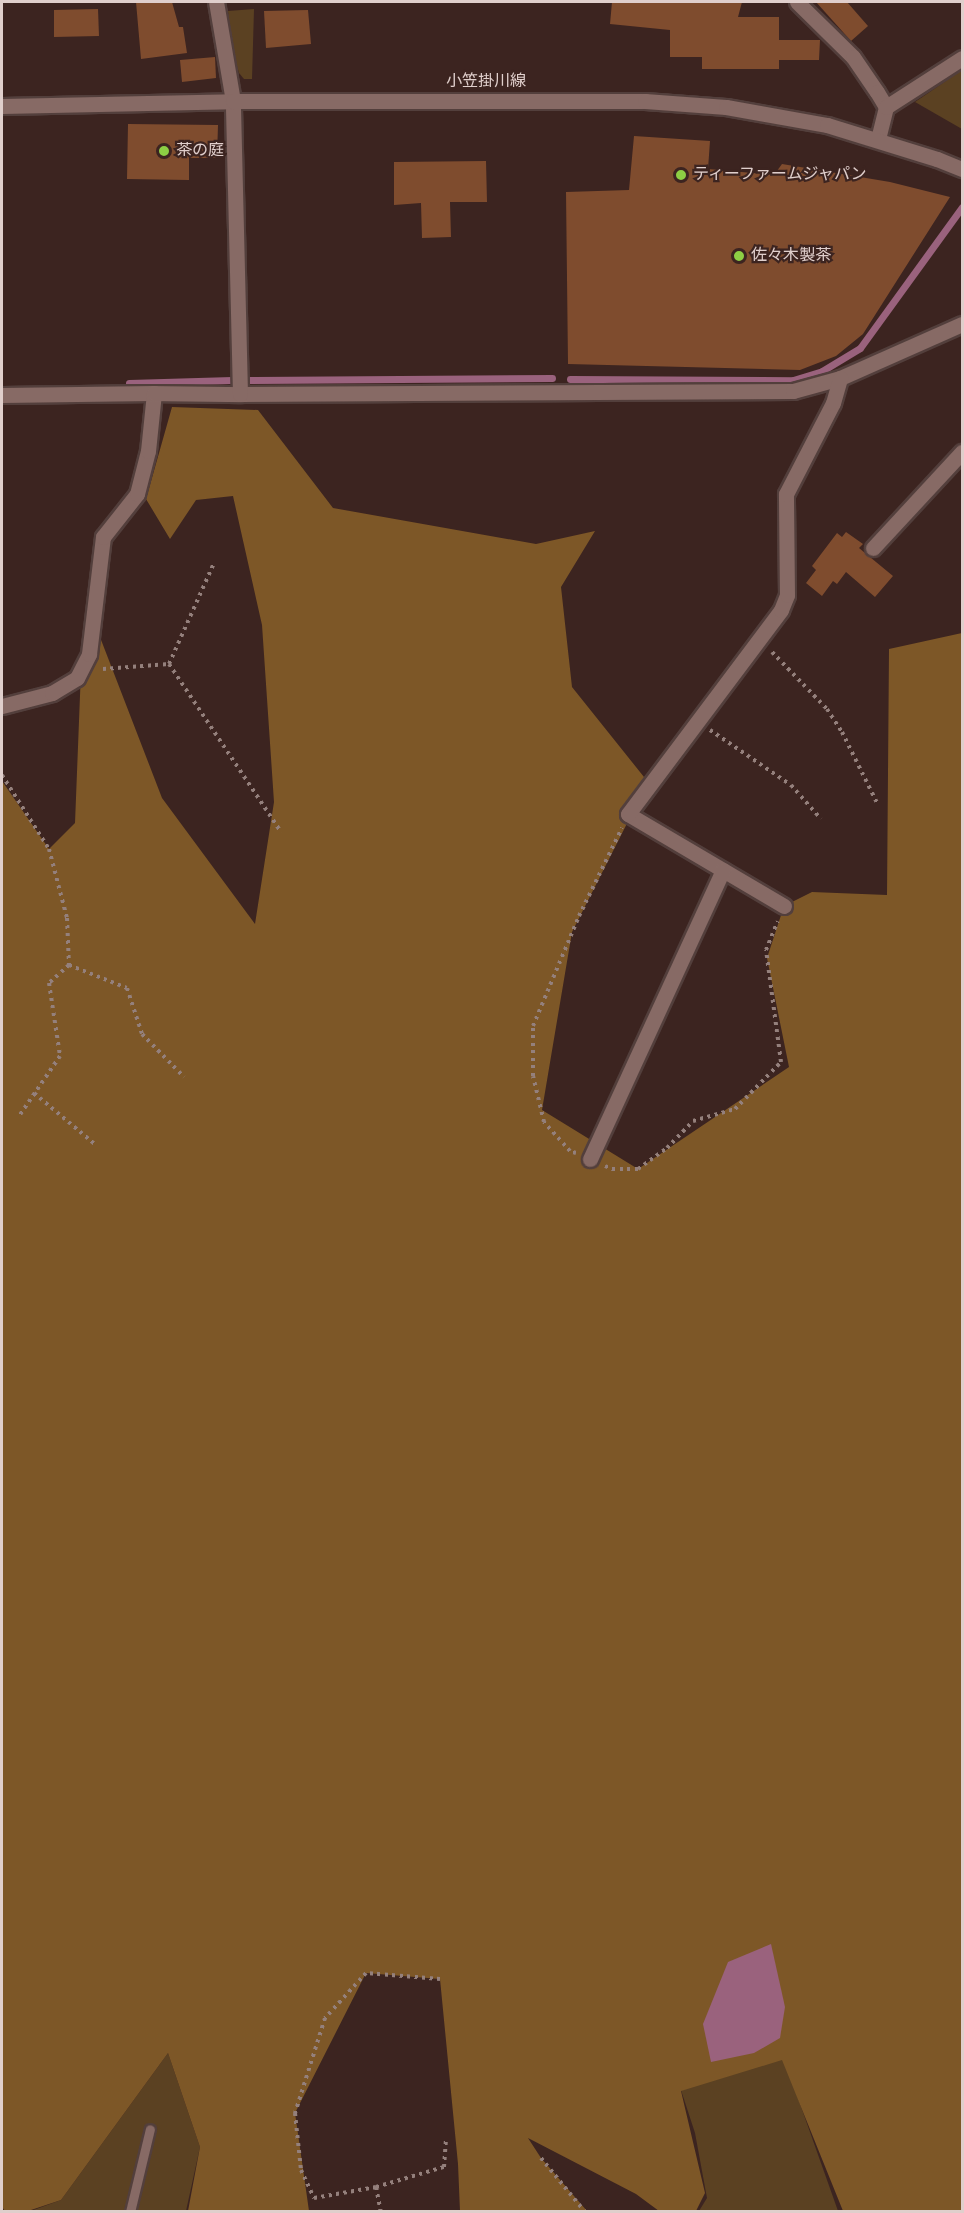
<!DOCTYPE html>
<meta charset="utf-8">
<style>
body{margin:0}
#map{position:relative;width:964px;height:2213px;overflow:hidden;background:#3c2420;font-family:Overpass,"Noto Sans JP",sans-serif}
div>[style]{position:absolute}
.green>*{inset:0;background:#5b4122}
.forest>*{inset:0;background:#7d5727}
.water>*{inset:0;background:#9a627d}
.stream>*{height:7px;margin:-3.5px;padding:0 3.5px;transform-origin:3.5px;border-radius:3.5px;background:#9a627d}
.building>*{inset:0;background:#7f4c2e}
.path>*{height:4px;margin-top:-2px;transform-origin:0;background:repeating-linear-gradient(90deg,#94807c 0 3px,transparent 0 7.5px)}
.roads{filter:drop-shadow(2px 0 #533f3c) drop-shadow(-2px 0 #533f3c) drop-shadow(0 2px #533f3c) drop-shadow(0 -2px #533f3c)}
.lane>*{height:9px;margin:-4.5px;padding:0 4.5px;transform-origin:4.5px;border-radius:4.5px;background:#876a65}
.street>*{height:15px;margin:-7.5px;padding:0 7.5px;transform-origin:7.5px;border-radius:7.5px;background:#876a65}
.secondary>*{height:15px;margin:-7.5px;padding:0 7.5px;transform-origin:7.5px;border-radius:7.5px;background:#876a65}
.dots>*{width:16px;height:16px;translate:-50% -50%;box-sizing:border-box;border:3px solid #3c2420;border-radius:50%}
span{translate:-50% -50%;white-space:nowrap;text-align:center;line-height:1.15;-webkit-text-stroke:4.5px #3c2420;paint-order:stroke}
.street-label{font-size:16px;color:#e0cfcc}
.poi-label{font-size:16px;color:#e0cfcc}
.left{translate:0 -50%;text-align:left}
.frame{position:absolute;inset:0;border:3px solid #e0cfcc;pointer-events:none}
</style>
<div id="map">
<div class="green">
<i style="clip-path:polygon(254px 9px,252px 79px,244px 79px,239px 73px,231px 46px,228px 11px)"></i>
<i style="clip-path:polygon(962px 70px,962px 129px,915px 102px)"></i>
<i style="clip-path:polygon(168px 2053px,200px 2147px,186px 2211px,28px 2212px,61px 2200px)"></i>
<i style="clip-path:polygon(783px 2056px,838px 2211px,699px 2211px,707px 2198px,695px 2133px,681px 2090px)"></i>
</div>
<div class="forest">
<i style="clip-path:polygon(172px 407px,258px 410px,333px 508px,536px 544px,595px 531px,561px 587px,572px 687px,648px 782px,572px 932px,542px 1110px,638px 1169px,789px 1067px,767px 958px,784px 906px,812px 892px,887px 895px,889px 649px,962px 633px,962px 2211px,843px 2211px,782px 2060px,681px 2091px,705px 2193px,696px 2211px,659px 2211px,636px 2194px,528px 2138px,541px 2158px,587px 2211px,460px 2211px,458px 2164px,440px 1979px,366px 1973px,295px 2113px,309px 2211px,188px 2211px,200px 2147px,168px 2053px,61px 2200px,28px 2211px,5px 2211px,2px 2207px,2px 781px,49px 849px,75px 823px,81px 670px,93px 619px,162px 798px,255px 924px,274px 802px,262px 625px,233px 496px,196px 500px,170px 539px,146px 499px)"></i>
</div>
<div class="water">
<i style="clip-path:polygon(771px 1944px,785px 2007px,780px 2038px,754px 2053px,711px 2062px,703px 2024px,728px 1962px)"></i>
</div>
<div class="stream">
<i style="left:570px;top:379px;width:223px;rotate:0.3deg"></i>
<i style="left:793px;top:380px;width:30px;rotate:-17deg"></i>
<i style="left:822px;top:371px;width:44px;rotate:-31.2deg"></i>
<i style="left:860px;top:348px;width:174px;rotate:-54.1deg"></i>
<i style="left:250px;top:380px;width:302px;rotate:-0.4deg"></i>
<i style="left:129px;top:383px;width:103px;rotate:-1.7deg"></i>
</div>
<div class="building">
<i style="clip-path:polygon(136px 2px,172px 2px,179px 27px,183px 27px,187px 53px,141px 59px)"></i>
<i style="clip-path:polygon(612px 2px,742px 2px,738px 17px,779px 17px,779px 40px,820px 40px,819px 60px,779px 60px,779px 69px,702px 69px,702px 57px,670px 57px,670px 30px,610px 24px)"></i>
<i style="clip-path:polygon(816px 2px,847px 2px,868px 26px,851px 41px)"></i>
<i style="clip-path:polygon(98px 9px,99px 36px,54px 37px,54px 10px)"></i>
<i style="clip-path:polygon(308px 10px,311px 44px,266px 48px,264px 11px)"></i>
<i style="clip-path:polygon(215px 57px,216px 78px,182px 82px,180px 60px)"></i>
<i style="clip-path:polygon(128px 124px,218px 125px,217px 158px,189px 158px,189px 180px,127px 179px)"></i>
<i style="clip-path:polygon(634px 136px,710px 141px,708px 169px,774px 175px,782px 164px,890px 182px,950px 197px,863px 334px,836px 356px,800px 370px,568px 364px,566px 192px,629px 190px)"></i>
<i style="clip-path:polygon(486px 161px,487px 202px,450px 202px,451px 237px,422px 238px,421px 203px,394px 205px,394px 162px)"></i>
<i style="clip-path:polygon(846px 532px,863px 544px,859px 548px,893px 576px,875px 597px,846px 572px,837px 584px,833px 581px,822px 596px,806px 583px,816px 570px,812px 566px,837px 533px,842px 537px)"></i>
</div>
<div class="path">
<i style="left:772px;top:652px;width:79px;rotate:46deg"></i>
<i style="left:827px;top:709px;width:27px;rotate:57deg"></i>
<i style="left:842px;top:732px;width:81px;rotate:63.7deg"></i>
<i style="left:169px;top:664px;width:202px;rotate:56.3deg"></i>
<i style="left:103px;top:669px;width:66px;rotate:-4.3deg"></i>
<i style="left:169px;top:664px;width:111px;rotate:-66deg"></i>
<i style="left:710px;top:730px;width:98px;rotate:34.2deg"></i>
<i style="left:791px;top:785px;width:45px;rotate:48.6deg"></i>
<i style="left:2px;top:775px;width:88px;rotate:57.6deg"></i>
<i style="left:49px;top:849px;width:71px;rotate:75.4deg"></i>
<i style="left:67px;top:918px;width:47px;rotate:87.6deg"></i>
<i style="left:69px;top:965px;width:27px;rotate:138deg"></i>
<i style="left:49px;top:983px;width:74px;rotate:81.4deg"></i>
<i style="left:60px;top:1056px;width:73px;rotate:124.3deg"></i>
<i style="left:69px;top:965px;width:62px;rotate:21.6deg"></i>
<i style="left:127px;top:988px;width:48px;rotate:71.9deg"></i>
<i style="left:142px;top:1034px;width:60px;rotate:45.7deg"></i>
<i style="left:34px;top:1093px;width:82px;rotate:40.1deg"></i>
<i style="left:576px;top:1153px;width:6px;rotate:-162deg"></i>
<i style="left:570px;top:1151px;width:39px;rotate:-132deg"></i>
<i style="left:544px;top:1122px;width:47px;rotate:-103.4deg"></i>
<i style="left:533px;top:1076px;width:50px;rotate:-90deg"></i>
<i style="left:533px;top:1026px;width:119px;rotate:-67.3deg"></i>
<i style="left:579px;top:916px;width:98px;rotate:-64deg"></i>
<i style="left:605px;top:1166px;width:8px;rotate:23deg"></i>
<i style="left:612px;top:1169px;width:26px"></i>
<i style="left:638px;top:1169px;width:36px;rotate:-36deg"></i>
<i style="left:667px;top:1148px;width:37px;rotate:-46deg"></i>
<i style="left:693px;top:1121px;width:44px;rotate:-15.9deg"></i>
<i style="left:735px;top:1109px;width:66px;rotate:-45.6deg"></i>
<i style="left:781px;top:1062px;width:113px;rotate:-97.6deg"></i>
<i style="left:766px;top:950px;width:31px;rotate:-68deg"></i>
<i style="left:440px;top:1979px;width:74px;rotate:-175.4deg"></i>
<i style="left:366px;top:1973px;width:61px;rotate:132.3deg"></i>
<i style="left:325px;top:2018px;width:100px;rotate:107.5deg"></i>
<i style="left:295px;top:2113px;width:57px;rotate:84deg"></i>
<i style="left:301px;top:2170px;width:31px;rotate:65deg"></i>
<i style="left:314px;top:2198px;width:63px;rotate:-10.1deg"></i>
<i style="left:376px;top:2187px;width:71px;rotate:-16.4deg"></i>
<i style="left:444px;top:2167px;width:30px;rotate:-86deg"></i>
<i style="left:541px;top:2158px;width:70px;rotate:50.8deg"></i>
<i style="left:376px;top:2187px;width:25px;rotate:79deg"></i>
</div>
<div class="roads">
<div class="lane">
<i style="left:130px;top:2212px;width:85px;rotate:-76.5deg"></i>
</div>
<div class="street">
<i style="left:797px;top:2px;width:78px;rotate:44.5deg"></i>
<i style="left:853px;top:57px;width:42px;rotate:55.6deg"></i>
<i style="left:877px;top:92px;width:17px;rotate:59deg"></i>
<i style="left:886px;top:107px;width:34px;rotate:104deg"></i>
<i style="left:886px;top:107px;width:90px;rotate:-32.8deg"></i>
<i style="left:240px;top:394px;width:553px;rotate:-0.31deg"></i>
<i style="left:793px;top:391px;width:49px;rotate:-15.5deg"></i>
<i style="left:840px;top:378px;width:133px;rotate:-23.9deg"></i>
<i style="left:2px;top:395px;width:152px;rotate:-0.8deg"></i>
<i style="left:873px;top:548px;width:131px;rotate:-47.2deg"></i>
<i style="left:2px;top:706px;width:52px;rotate:-14.6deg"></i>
<i style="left:52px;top:693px;width:29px;rotate:-31deg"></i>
<i style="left:77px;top:678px;width:27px;rotate:-63deg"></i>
<i style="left:89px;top:654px;width:118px;rotate:-83.2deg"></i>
<i style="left:103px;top:537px;width:55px;rotate:-51.7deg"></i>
<i style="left:137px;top:494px;width:44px;rotate:-75.7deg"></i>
<i style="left:148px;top:451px;width:58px;rotate:-84.1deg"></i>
<i style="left:154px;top:393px;width:86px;rotate:0.7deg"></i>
<i style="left:240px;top:394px;width:293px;rotate:-91.4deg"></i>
<i style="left:233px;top:101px;width:100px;rotate:-99.7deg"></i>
<i style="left:784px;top:906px;width:181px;rotate:-149.5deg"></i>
<i style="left:628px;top:814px;width:255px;rotate:-53.1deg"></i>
<i style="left:781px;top:610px;width:16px;rotate:-68deg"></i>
<i style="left:787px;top:595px;width:101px;rotate:-90.6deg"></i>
<i style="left:786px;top:494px;width:102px;rotate:-62.7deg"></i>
<i style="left:833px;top:403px;width:26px;rotate:-74deg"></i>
<i style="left:590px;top:1159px;width:318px;rotate:-65.3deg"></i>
</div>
<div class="secondary">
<i style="left:2px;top:106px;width:231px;rotate:-1.2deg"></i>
<i style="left:233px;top:101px;width:412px"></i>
<i style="left:645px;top:101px;width:81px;rotate:4.2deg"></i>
<i style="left:726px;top:107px;width:103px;rotate:10.1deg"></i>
<i style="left:827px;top:125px;width:115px;rotate:17.2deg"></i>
<i style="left:937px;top:159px;width:27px;rotate:22deg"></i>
</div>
</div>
<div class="dots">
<i style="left:164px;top:151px;background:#8dce44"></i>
<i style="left:681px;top:175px;background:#8dce44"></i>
<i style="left:739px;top:256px;background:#8dce44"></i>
</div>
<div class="street-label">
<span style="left:486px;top:82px">小笠掛川線</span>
</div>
<div class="poi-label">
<span class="left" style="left:176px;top:151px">茶の庭</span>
<span class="left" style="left:693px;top:175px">ティーファームジャパン</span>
<span class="left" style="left:751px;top:256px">佐々木製茶</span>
</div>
<div class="frame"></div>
</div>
